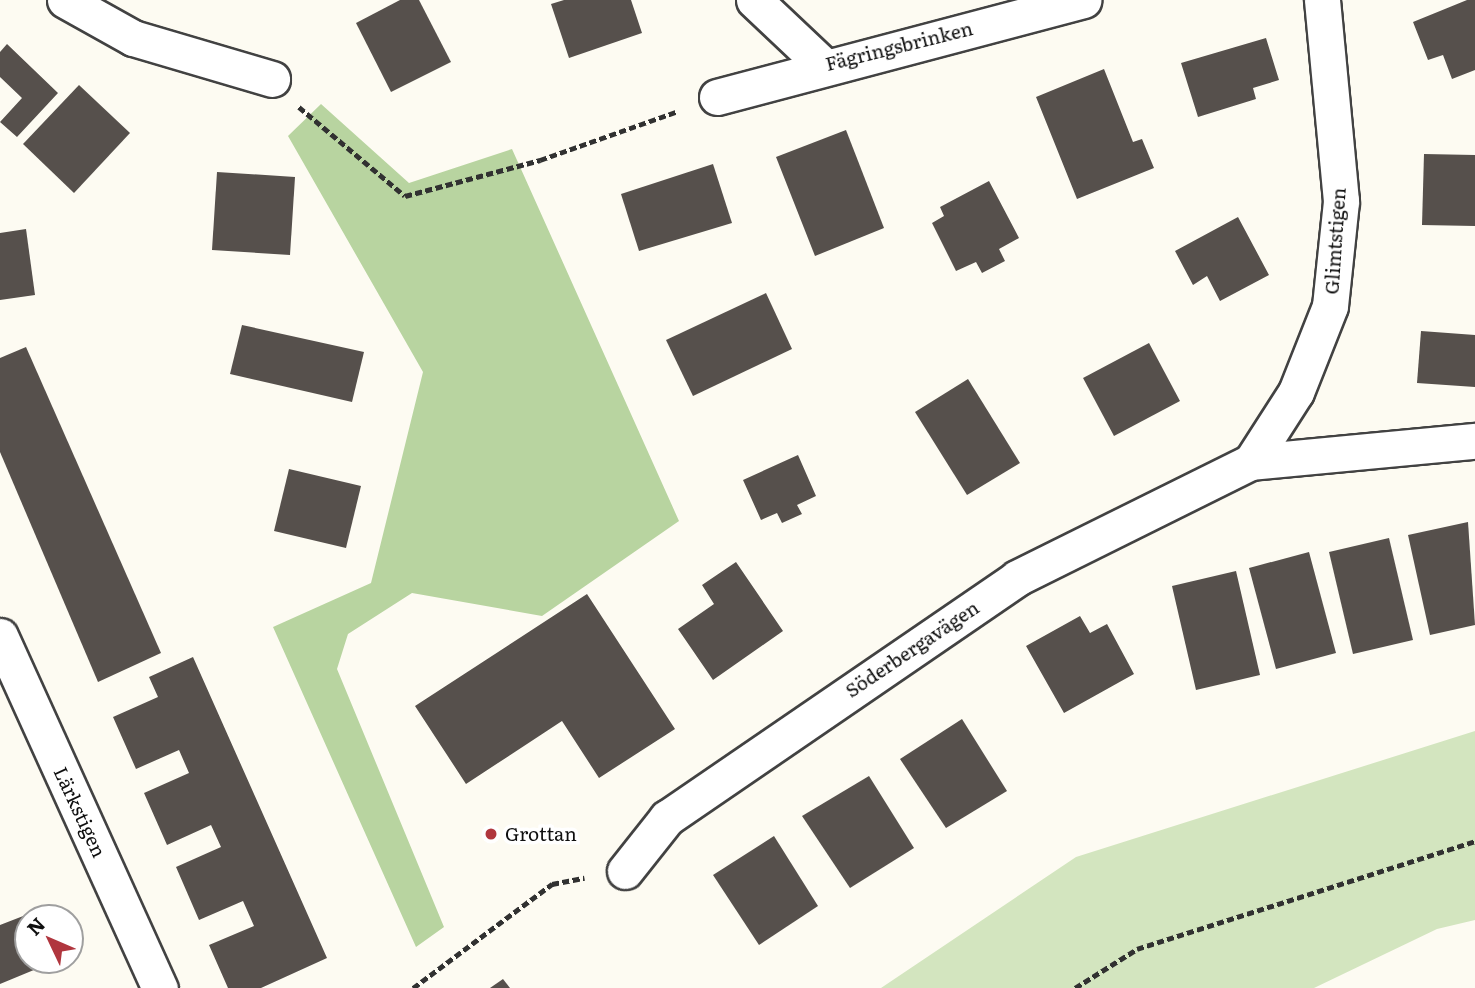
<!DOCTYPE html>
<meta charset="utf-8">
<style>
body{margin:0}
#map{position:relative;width:1475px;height:988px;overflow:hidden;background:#fdfbf2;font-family:Literata,serif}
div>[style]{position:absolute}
.green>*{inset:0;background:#d3e5bf}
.forest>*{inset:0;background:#b8d4a0}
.building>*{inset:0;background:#56504c}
.path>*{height:4.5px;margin-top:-2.25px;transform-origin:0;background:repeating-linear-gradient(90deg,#313131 0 7px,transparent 0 10.5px)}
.roads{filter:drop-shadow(2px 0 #424242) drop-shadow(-2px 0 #424242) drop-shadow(0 2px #424242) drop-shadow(0 -2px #424242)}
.minor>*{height:35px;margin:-17.5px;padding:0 17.5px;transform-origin:17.5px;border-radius:17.5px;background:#fff}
.dots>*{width:19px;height:19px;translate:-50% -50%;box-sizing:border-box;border:4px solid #fff;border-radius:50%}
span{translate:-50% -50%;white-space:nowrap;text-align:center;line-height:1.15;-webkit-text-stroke:7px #fff;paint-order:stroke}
.street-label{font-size:19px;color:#0f0f0f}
.poi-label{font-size:19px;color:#0f0f0f}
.left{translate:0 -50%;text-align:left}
.north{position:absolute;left:14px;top:904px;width:70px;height:70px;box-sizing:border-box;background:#fff;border:2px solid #9f9f9f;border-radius:50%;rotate:314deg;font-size:19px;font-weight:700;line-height:28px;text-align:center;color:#0f0f0f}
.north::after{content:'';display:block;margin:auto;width:24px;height:32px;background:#b0363e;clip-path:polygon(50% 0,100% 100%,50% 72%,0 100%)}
</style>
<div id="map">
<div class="green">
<i style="clip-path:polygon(1475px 731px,1475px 920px,1437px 929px,1314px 988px,881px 988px,1076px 857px)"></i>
</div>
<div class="forest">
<i style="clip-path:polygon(321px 104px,409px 183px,512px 149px,679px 521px,542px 616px,412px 593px,348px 634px,337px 669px,444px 927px,416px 947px,273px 627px,371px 583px,423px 372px,288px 136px)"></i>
</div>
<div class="building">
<i style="clip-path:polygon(400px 0,419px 0,451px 62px,391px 92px,356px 23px)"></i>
<i style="clip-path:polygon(564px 0,631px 0,642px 33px,569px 58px,551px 4px)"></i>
<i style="clip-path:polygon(1467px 0,1475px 0,1475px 70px,1452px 79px,1443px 55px,1428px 60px,1413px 22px)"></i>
<i style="clip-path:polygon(1266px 38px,1279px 80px,1253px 88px,1256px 99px,1198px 117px,1181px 63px)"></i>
<i style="clip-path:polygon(7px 44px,58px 93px,17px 137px,0 122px,22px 98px,0 77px,0 52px)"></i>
<i style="clip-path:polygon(1104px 69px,1133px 142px,1142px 139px,1154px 168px,1077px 199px,1036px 97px)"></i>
<i style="clip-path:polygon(79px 85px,130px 133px,74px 193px,23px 144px)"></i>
<i style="clip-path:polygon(846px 130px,884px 228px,815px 256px,776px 157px)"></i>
<i style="clip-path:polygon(1424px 154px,1475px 155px,1475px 226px,1422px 225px)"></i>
<i style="clip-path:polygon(713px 164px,732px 223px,639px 251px,621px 194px)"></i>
<i style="clip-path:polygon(217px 172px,295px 177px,290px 255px,212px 250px)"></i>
<i style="clip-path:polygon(989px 181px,1019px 238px,999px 249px,1005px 261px,982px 273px,976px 262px,956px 271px,932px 223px,944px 216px,940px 207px)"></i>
<i style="clip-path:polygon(1238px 217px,1269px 275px,1220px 301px,1207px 276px,1193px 285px,1175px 251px)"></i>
<i style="clip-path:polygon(26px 229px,35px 295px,0 300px,0 233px)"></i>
<i style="clip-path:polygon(766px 293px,792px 349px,693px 396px,666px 340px)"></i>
<i style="clip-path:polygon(242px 325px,364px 352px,352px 402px,230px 374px)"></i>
<i style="clip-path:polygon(1421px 331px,1475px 335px,1475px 387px,1417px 383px)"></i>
<i style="clip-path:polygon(1149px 343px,1180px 401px,1114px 436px,1083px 378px)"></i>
<i style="clip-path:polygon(26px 347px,161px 653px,98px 682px,0 452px,0 358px)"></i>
<i style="clip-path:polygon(968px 379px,1020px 463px,967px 495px,915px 412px)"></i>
<i style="clip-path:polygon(798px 455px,816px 496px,797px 505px,802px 514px,782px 523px,777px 513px,761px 520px,743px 480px)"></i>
<i style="clip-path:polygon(289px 469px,361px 486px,346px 548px,274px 531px)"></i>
<i style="clip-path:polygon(1468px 522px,1475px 625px,1430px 635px,1408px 535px)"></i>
<i style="clip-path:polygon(1389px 538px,1413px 640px,1353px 654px,1329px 552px)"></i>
<i style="clip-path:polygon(1309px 552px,1336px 653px,1276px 669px,1249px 568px)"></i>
<i style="clip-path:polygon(736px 562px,783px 631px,713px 680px,678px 629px,714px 604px,702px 585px)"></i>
<i style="clip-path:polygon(1236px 571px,1260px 675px,1196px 690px,1172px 586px)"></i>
<i style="clip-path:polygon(587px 594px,675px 729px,599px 778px,562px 721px,466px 784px,415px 706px)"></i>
<i style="clip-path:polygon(1080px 616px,1090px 633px,1107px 624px,1134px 674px,1064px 713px,1026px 646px)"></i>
<i style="clip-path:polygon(193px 657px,327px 958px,261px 988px,228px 988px,209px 945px,254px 926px,243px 901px,199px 920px,176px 867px,221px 847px,211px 825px,167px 845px,144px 793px,189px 773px,179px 750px,136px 769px,113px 717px,158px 697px,149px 677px)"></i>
<i style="clip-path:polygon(962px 719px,1007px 791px,946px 828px,900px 759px)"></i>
<i style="clip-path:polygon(869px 776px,914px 848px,850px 888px,802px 816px)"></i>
<i style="clip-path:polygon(774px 836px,818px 906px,759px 945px,713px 875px)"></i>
<i style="clip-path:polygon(49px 906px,53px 918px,28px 918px,28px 960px,58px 960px,0 984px,0 925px)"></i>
<i style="clip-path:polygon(503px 979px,510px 988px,490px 988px)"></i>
</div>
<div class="path">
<i style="left:299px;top:107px;width:138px;rotate:40deg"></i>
<i style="left:405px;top:196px;width:140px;rotate:-14.9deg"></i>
<i style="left:540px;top:160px;width:146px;rotate:-19.5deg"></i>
<i style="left:413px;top:988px;width:174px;rotate:-36.8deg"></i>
<i style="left:552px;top:884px;width:33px;rotate:-11deg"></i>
<i style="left:1075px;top:988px;width:73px;rotate:-32.2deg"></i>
<i style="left:1137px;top:949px;width:355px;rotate:-17.7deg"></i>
</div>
<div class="roads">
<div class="minor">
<i style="left:65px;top:0;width:78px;rotate:29.2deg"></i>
<i style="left:133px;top:38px;width:145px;rotate:16.4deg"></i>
<i style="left:754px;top:0;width:95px;rotate:43.3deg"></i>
<i style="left:717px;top:97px;width:379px;rotate:-14.8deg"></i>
<i style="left:1251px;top:462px;width:83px;rotate:-57.3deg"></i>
<i style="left:1296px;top:392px;width:92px;rotate:-68.4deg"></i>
<i style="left:1330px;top:306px;width:106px;rotate:-84deg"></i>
<i style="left:1341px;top:201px;width:202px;rotate:-95.4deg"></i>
<i style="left:0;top:636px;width:387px;rotate:65.6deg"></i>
<i style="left:625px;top:871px;width:68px;rotate:-51.6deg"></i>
<i style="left:667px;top:818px;width:424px;rotate:-34.4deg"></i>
<i style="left:1017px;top:578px;width:261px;rotate:-26.4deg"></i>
<i style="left:1251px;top:462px;width:225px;rotate:-5.4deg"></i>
</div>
</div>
<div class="dots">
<i style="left:491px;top:834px;background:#b0363e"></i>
</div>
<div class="street-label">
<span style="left:899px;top:46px;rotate:-14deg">Fägringsbrinken</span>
<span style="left:1335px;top:241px;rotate:-86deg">Glimtstigen</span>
<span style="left:912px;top:649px;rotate:-34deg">Söderbergavägen</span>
<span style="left:80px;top:812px;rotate:65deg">Lärkstigen</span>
</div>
<div class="poi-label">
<span class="left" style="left:505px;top:834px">Grottan</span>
</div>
<div class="north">N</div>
</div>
